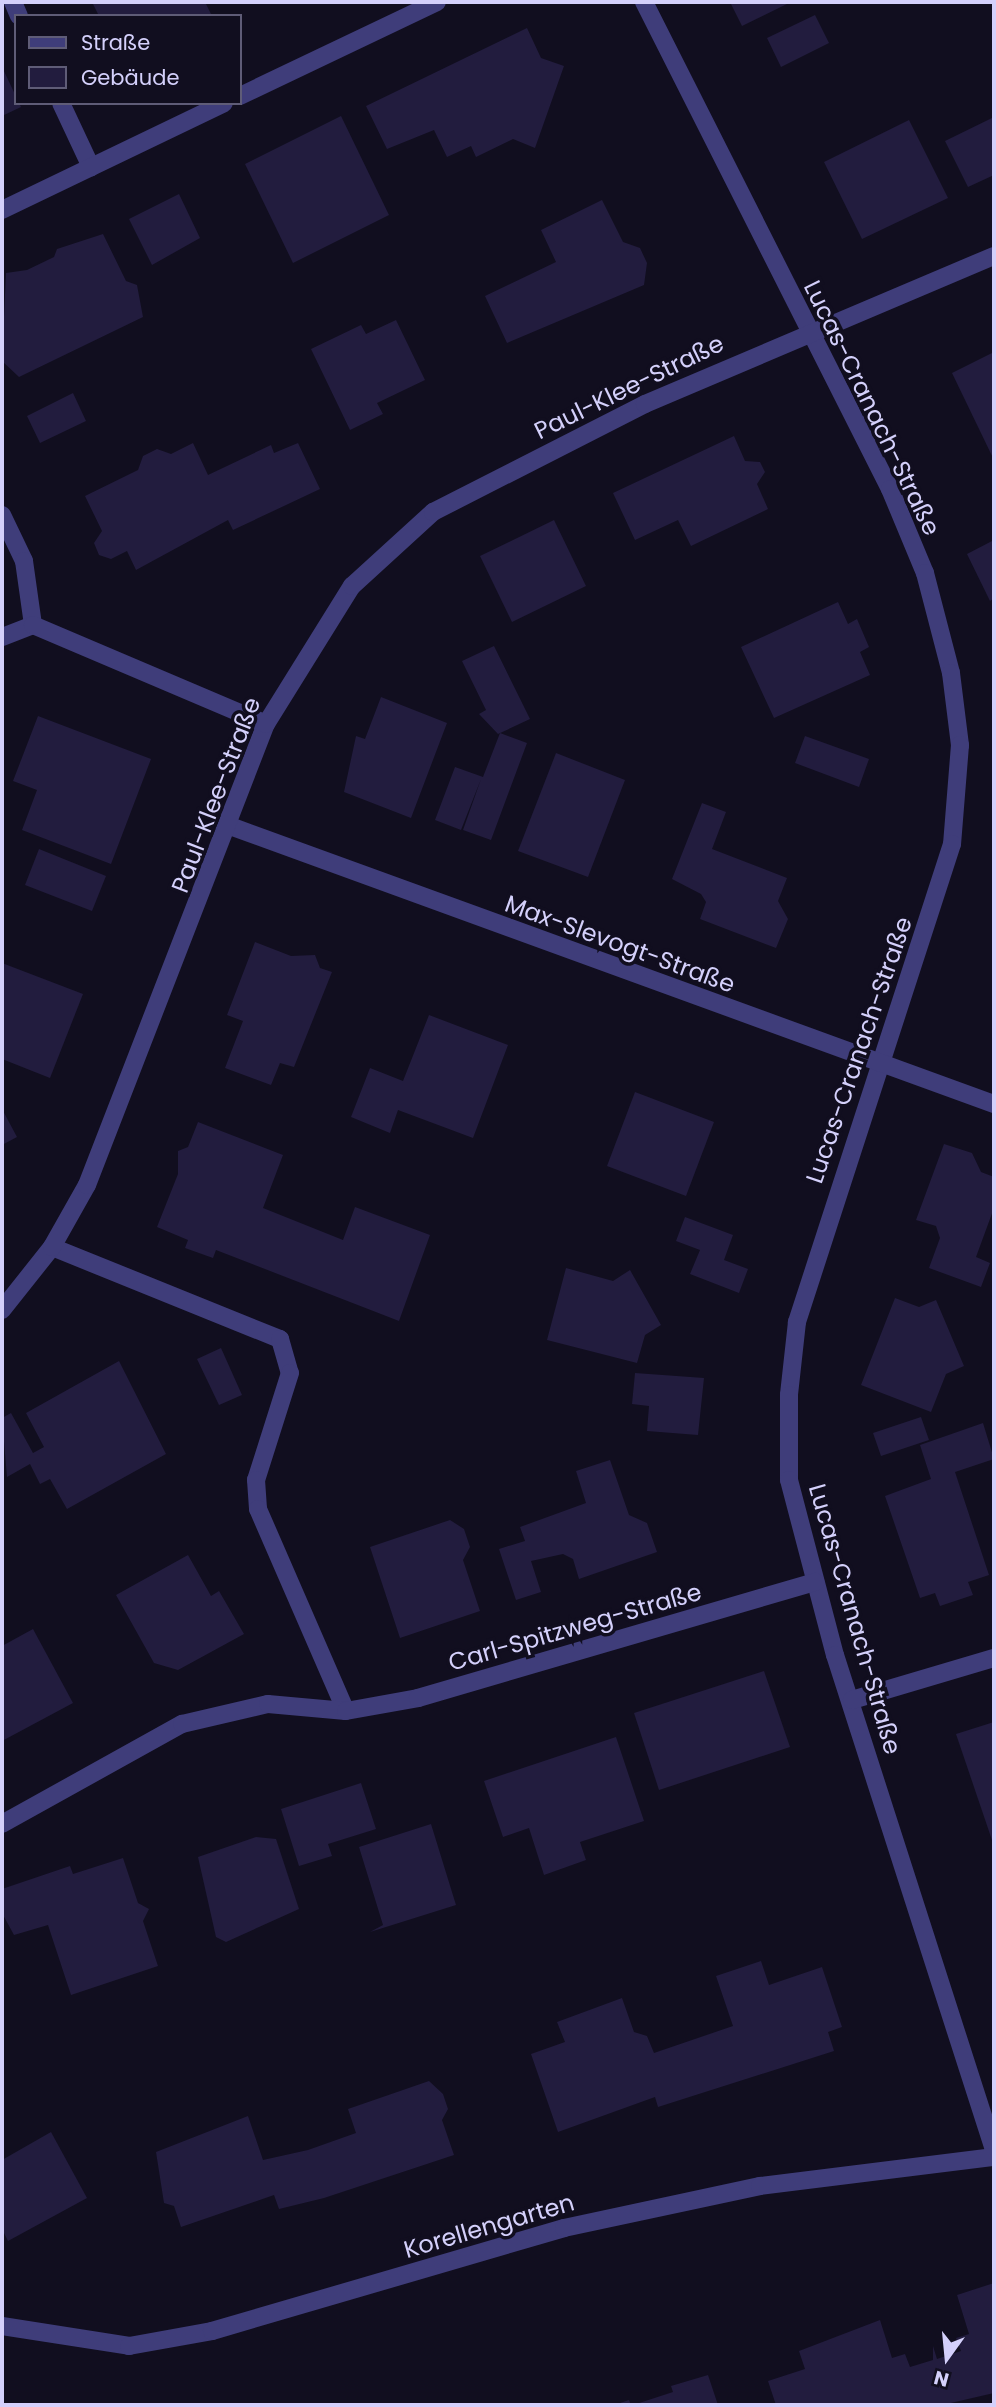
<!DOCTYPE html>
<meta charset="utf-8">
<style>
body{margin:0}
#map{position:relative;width:996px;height:2407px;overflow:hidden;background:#110e1f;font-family:Poppins,sans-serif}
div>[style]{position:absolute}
.building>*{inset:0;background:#221c3e}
.minor>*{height:18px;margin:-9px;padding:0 9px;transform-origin:9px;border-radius:9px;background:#3f3d7a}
span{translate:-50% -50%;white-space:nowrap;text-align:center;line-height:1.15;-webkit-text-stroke:7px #110e1f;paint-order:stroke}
.street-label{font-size:24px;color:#d4d0fb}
.frame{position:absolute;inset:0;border:4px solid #d4d0fb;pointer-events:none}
.legend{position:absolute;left:14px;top:14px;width:228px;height:91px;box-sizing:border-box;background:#110e1f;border:2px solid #5f5c77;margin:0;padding:9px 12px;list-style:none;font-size:21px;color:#d4d0fb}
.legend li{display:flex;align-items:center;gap:14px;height:35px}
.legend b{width:35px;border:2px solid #5f5c77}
.north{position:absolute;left:912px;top:2323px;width:70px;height:70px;-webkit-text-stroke:5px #110e1f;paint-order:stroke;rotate:195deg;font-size:19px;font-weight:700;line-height:28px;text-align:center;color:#d4d0fb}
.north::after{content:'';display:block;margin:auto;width:24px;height:32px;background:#d4d0fb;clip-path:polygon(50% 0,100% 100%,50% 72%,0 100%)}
</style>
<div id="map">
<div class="building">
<i style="clip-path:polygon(92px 2px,205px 2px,212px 16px,99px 16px)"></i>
<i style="clip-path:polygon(730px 2px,791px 2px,742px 26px)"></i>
<i style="clip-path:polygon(815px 15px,829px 43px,781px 67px,767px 38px)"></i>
<i style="clip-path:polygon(527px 28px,541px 58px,564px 66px,535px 148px,513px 139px,476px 157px,471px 146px,447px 157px,434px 130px,387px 149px,366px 106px)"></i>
<i style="clip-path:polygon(2px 67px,21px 107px,2px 116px)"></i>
<i style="clip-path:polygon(341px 116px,389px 215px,293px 263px,245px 164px)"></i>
<i style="clip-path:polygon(992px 118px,994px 175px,968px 187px,945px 141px)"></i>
<i style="clip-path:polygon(909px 120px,948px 198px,862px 239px,824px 162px)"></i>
<i style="clip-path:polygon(179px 194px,200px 238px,152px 265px,129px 219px)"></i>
<i style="clip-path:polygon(602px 200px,623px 242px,640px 248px,647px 263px,644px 285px,507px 343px,485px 296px,556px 262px,541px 230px)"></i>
<i style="clip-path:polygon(103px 234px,126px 281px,137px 285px,143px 317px,19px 377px,2px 361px,6px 273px,27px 270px,54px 257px,57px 249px)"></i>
<i style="clip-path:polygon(396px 320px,425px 380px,377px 403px,383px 414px,350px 430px,311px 349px,361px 325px,366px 334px)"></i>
<i style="clip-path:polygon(994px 352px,994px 460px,952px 373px)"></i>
<i style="clip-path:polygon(73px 393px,86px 421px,40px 443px,27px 416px)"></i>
<i style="clip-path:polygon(734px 436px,745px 461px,760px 462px,765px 472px,757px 484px,768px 509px,691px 546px,678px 520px,635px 540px,613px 493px)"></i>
<i style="clip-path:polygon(193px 443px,208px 475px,271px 445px,274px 453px,298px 443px,320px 489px,233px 530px,228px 520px,136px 570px,127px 551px,111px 559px,99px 555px,94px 543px,102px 531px,85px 496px,138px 470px,143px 456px,157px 449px,171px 454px)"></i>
<i style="clip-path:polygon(554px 520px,586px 586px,512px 622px,480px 556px)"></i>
<i style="clip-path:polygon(994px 540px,994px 598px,990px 601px,967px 554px)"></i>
<i style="clip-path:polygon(838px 602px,848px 624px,857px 619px,869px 647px,860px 652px,870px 675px,774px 718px,741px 647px)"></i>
<i style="clip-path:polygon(494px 646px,530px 719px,498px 734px,479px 714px,486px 710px,462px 661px)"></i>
<i style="clip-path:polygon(381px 697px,447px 723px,411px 818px,344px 792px,356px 736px,365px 739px)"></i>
<i style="clip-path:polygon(38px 716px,151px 759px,111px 864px,22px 830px,37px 790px,13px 781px)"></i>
<i style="clip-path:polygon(500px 733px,527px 743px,491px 840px,463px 830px,481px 779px,461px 830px,435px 820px,455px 767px,483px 777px)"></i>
<i style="clip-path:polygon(805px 736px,869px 759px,859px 787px,795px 763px)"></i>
<i style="clip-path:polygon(556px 753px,625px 780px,588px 877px,518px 851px)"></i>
<i style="clip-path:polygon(702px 803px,726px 812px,712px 849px,787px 878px,778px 901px,788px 919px,776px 948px,700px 919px,706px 902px,701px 894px,672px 879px)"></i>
<i style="clip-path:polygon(39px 849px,106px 876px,92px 911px,25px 885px)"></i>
<i style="clip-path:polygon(255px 942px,291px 956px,315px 955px,320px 968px,332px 972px,294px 1067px,280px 1063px,271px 1085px,225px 1068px,243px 1021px,227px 1015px)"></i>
<i style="clip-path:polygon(2px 963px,83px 994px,50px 1078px,2px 1059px)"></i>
<i style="clip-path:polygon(429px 1015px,508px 1045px,473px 1138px,398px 1110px,390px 1133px,351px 1117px,370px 1068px,403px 1081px)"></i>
<i style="clip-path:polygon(635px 1092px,714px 1122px,686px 1196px,607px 1166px)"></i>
<i style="clip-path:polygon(2px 1109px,17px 1137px,2px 1145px)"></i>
<i style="clip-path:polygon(198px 1122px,283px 1155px,263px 1208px,343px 1240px,355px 1207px,430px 1235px,399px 1321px,216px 1250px,213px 1258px,185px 1248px,188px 1240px,157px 1227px,178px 1174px,178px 1151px,188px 1147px)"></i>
<i style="clip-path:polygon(944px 1144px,972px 1153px,981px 1172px,994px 1177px,994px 1208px,976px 1257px,990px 1263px,981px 1287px,929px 1268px,940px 1238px,936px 1226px,916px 1220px)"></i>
<i style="clip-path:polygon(685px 1217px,733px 1235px,724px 1260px,748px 1269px,739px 1293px,690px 1274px,700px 1250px,676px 1241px)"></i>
<i style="clip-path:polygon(566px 1268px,613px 1281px,630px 1270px,661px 1325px,645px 1335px,637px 1363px,547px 1340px)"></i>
<i style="clip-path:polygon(895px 1298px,919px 1307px,936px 1300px,964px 1366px,946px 1374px,931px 1412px,861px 1385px)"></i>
<i style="clip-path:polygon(221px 1348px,242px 1395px,219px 1405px,197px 1359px)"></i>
<i style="clip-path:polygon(119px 1361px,166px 1454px,67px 1509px,50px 1479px,40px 1484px,30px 1464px,7px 1477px,2px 1418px,11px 1413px,33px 1453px,44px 1447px,26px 1413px)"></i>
<i style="clip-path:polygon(635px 1373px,704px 1378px,698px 1435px,647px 1431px,649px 1406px,632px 1404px)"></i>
<i style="clip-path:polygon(921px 1417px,929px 1440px,881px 1456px,873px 1433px)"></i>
<i style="clip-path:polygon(983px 1423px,994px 1459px,955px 1472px,989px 1575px,968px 1582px,973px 1595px,940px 1606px,935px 1593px,920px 1598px,885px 1496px,931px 1479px,920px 1445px)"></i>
<i style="clip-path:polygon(610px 1460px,629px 1515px,647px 1523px,657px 1552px,579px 1579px,573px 1559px,563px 1554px,531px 1561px,541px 1592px,516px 1600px,499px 1549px,525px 1541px,520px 1527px,586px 1503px,576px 1471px)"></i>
<i style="clip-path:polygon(450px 1520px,464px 1529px,470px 1547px,463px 1560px,480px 1611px,400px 1638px,370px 1547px)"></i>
<i style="clip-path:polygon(188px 1555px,211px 1596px,219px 1591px,244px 1634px,178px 1670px,154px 1663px,116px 1595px)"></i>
<i style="clip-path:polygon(33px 1629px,73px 1703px,2px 1741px,2px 1646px)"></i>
<i style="clip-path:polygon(764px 1671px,790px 1747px,659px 1790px,634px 1713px)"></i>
<i style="clip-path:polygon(994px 1722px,994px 1846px,956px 1734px)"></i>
<i style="clip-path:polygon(616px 1737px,644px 1821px,580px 1842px,586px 1860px,544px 1875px,529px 1828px,503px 1837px,484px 1781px)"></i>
<i style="clip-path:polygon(361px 1783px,376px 1829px,328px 1844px,332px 1856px,299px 1866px,281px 1809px)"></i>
<i style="clip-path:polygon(431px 1824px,456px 1905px,370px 1932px,383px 1925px,359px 1847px)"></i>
<i style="clip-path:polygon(256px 1837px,276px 1839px,299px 1909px,226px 1942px,216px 1937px,198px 1857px)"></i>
<i style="clip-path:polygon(123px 1858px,138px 1903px,149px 1909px,143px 1921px,158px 1966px,71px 1995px,48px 1925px,14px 1935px,2px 1913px,2px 1889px,70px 1866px,73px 1874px)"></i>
<i style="clip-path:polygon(761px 1961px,769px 1985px,822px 1967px,842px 2027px,828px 2032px,834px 2051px,658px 2107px,655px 2097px,558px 2132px,531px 2054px,565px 2042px,557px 2022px,622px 1998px,634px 2032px,647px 2036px,654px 2053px,733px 2026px,716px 1976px)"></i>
<i style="clip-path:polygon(429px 2081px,443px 2094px,448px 2109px,442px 2120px,454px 2155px,324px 2198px,279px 2209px,274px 2195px,181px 2227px,174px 2206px,164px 2203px,156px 2152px,248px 2116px,263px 2160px,308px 2150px,356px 2133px,348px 2109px)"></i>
<i style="clip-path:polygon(51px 2132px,87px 2198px,8px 2241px,2px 2229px,2px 2160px)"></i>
<i style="clip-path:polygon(994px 2283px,994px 2393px,942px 2405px,776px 2405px,768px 2381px,805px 2369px,799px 2351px,880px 2320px,892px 2358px,905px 2354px,910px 2367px,933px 2360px,933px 2346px,937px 2359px,961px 2351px,956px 2338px,969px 2334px,957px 2295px)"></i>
<i style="clip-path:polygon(708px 2375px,718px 2405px,633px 2405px,673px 2392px,671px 2386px)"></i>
<i style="clip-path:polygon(629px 2400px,631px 2405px,614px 2405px)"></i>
</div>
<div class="minor">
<i style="left:13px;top:2px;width:15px;rotate:67deg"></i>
<i style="left:644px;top:2px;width:546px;rotate:63.2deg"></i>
<i style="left:890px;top:489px;width:91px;rotate:67.4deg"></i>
<i style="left:925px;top:573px;width:103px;rotate:75.4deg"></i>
<i style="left:951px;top:673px;width:73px;rotate:82.9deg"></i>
<i style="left:960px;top:745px;width:99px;rotate:94.6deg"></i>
<i style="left:952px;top:844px;width:503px;rotate:107.97deg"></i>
<i style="left:797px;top:1322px;width:73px;rotate:96.3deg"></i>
<i style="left:789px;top:1395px;width:85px;rotate:90deg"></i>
<i style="left:789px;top:1480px;width:181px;rotate:75.3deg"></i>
<i style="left:835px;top:1655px;width:520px;rotate:72.19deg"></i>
<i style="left:240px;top:96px;width:218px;rotate:-25.5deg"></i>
<i style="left:61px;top:103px;width:71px;rotate:64.9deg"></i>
<i style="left:2px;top:210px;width:246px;rotate:-25.7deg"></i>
<i style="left:2px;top:515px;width:51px;rotate:64.4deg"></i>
<i style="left:24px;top:561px;width:65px;rotate:82deg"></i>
<i style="left:2px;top:637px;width:33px;rotate:-21deg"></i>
<i style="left:33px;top:625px;width:253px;rotate:23deg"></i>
<i style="left:230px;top:826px;width:813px;rotate:20deg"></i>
<i style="left:52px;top:1247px;width:246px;rotate:22deg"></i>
<i style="left:280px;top:1339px;width:35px;rotate:74deg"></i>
<i style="left:290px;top:1373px;width:112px;rotate:107.6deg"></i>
<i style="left:256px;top:1480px;width:29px;rotate:86deg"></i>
<i style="left:258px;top:1509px;width:220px;rotate:66.5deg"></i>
<i style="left:2px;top:1310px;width:80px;rotate:-51.6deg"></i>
<i style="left:52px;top:1247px;width:71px;rotate:-60.6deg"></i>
<i style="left:87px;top:1185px;width:495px;rotate:-68.8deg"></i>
<i style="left:266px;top:724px;width:163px;rotate:-58.1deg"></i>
<i style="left:352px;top:586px;width:110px;rotate:-42.4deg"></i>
<i style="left:433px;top:512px;width:238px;rotate:-27deg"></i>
<i style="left:645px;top:404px;width:379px;rotate:-23deg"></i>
<i style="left:852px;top:1700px;width:148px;rotate:-16.5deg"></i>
<i style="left:2px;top:1824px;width:206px;rotate:-29.1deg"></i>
<i style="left:182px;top:1724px;width:88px;rotate:-13.1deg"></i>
<i style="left:268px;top:1704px;width:78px;rotate:5.1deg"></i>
<i style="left:346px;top:1711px;width:73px;rotate:-10.2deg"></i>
<i style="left:418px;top:1698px;width:414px;rotate:-16.3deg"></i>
<i style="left:2px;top:2326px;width:129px;rotate:8.9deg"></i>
<i style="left:129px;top:2346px;width:84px;rotate:-10.2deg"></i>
<i style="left:212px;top:2331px;width:367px;rotate:-16.3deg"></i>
<i style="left:564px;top:2228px;width:200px;rotate:-12.1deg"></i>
<i style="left:760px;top:2186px;width:236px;rotate:-7.1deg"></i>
</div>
<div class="street-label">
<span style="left:629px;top:387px;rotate:-26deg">Paul-Klee-Straße</span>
<span style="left:872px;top:408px;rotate:64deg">Lucas-Cranach-Straße</span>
<span style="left:216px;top:795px;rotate:-69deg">Paul-Klee-Straße</span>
<span style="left:620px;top:944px;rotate:20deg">Max-Slevogt-Straße</span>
<span style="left:859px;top:1050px;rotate:-71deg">Lucas-Cranach-Straße</span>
<span style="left:855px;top:1619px;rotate:74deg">Lucas-Cranach-Straße</span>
<span style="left:575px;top:1627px;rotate:-16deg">Carl-Spitzweg-Straße</span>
<span style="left:489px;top:2226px;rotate:-16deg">Korellengarten</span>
</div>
<div class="frame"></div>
<ul class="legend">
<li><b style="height:9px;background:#3f3d7a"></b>Straße</li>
<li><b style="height:19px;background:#221c3e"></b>Gebäude</li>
</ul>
<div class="north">N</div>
</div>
